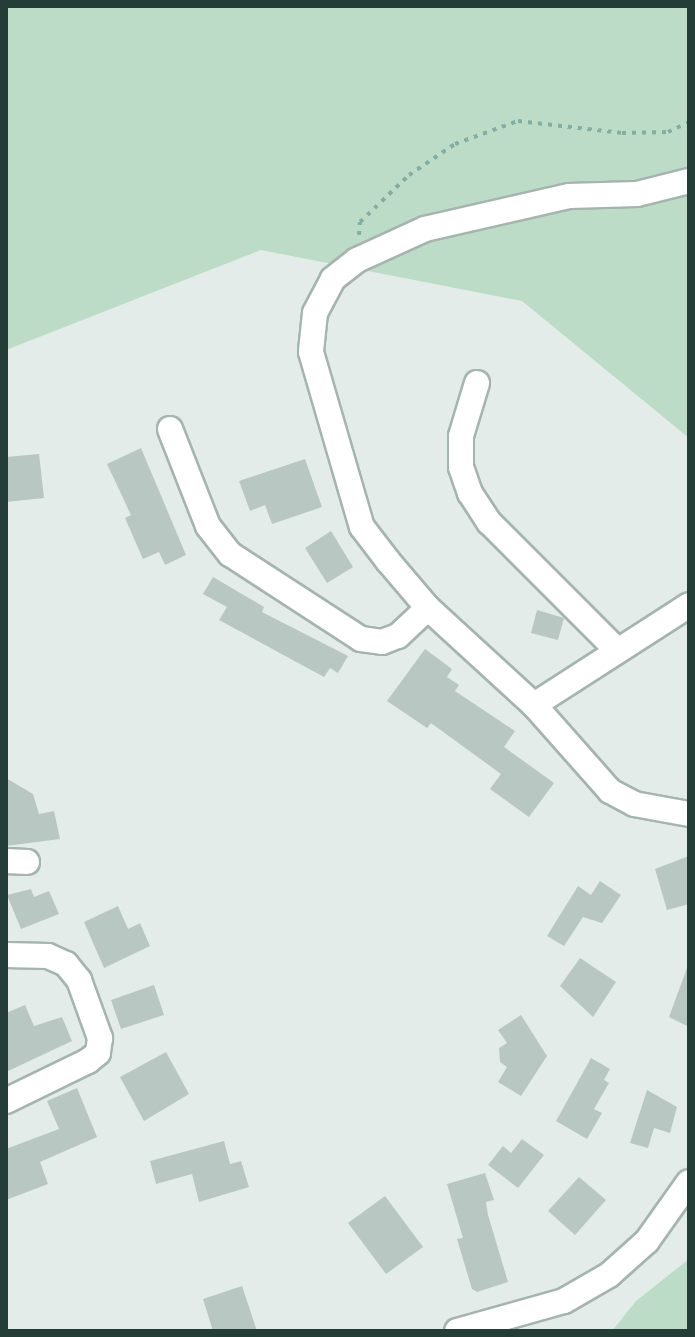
<!DOCTYPE html>
<style>
body{margin:0}
#map{position:relative;width:695px;height:1337px;overflow:hidden;background:#e3ece8;font-family:"Space Grotesk",sans-serif}
div>[style]{position:absolute}
.green>*{inset:0;background:#bddcc7}
.building>*{inset:0;background:#b8c7c2}
.path>*{height:4px;margin-top:-2px;transform-origin:0;background:repeating-linear-gradient(90deg,#85aea3 0 4px,transparent 0 10px)}
.roads{filter:drop-shadow(2px 0 #a6b4af) drop-shadow(-2px 0 #a6b4af) drop-shadow(0 2px #a6b4af) drop-shadow(0 -2px #a6b4af)}
.minor>*{height:24px;margin:-12px;padding:0 12px;transform-origin:12px;border-radius:12px;background:#fff}
span{translate:-50% -50%;white-space:nowrap;text-align:center;line-height:1.15;-webkit-text-stroke:8px #f3f9f6;paint-order:stroke}
.frame{position:absolute;inset:0;border:8px solid #243d37;pointer-events:none}
</style>
<div id="map">
<div class="green">
<i style="clip-path:polygon(6px 6px,689px 6px,689px 438px,522px 301px,261px 250px,6px 350px)"></i>
<i style="clip-path:polygon(689px 1259px,689px 1331px,612px 1331px,636px 1301px)"></i>
</div>
<div class="building">
<i style="clip-path:polygon(141px 448px,186px 555px,165px 565px,159px 552px,143px 559px,125px 518px,131px 515px,107px 464px)"></i>
<i style="clip-path:polygon(39px 454px,44px 498px,6px 502px,6px 457px)"></i>
<i style="clip-path:polygon(305px 459px,322px 507px,272px 524px,265px 505px,250px 511px,239px 481px)"></i>
<i style="clip-path:polygon(331px 531px,353px 567px,327px 583px,305px 548px)"></i>
<i style="clip-path:polygon(213px 577px,264px 607px,262px 612px,348px 656px,338px 673px,330px 668px,324px 677px,219px 620px,227px 607px,203px 594px)"></i>
<i style="clip-path:polygon(537px 610px,564px 618px,558px 640px,531px 633px)"></i>
<i style="clip-path:polygon(425px 649px,452px 669px,447px 677px,459px 685px,455px 691px,515px 731px,504px 747px,554px 783px,529px 817px,490px 789px,501px 774px,431px 723px,427px 728px,387px 701px)"></i>
<i style="clip-path:polygon(6px 778px,33px 794px,39px 814px,54px 811px,60px 839px,6px 846px)"></i>
<i style="clip-path:polygon(689px 856px,689px 904px,667px 910px,655px 869px)"></i>
<i style="clip-path:polygon(600px 881px,621px 895px,602px 923px,583px 917px,564px 946px,547px 936px,578px 886px,591px 895px)"></i>
<i style="clip-path:polygon(31px 889px,34px 897px,49px 891px,59px 914px,21px 929px,7px 895px)"></i>
<i style="clip-path:polygon(118px 906px,128px 929px,140px 923px,150px 946px,104px 968px,84px 922px)"></i>
<i style="clip-path:polygon(580px 958px,616px 982px,593px 1017px,560px 986px)"></i>
<i style="clip-path:polygon(687px 968px,689px 969px,689px 1027px,669px 1017px)"></i>
<i style="clip-path:polygon(154px 985px,164px 1015px,121px 1029px,111px 1000px)"></i>
<i style="clip-path:polygon(25px 1005px,34px 1026px,62px 1017px,72px 1041px,6px 1072px,6px 1013px)"></i>
<i style="clip-path:polygon(521px 1015px,547px 1056px,521px 1096px,498px 1082px,507px 1067px,500px 1062px,499px 1048px,507px 1043px,498px 1030px)"></i>
<i style="clip-path:polygon(166px 1052px,189px 1094px,144px 1121px,120px 1077px)"></i>
<i style="clip-path:polygon(591px 1058px,610px 1069px,604px 1080px,609px 1083px,594px 1109px,602px 1113px,587px 1139px,556px 1121px)"></i>
<i style="clip-path:polygon(77px 1088px,97px 1137px,40px 1162px,48px 1184px,6px 1200px,6px 1149px,59px 1129px,47px 1101px)"></i>
<i style="clip-path:polygon(647px 1090px,677px 1107px,670px 1133px,654px 1128px,648px 1148px,630px 1143px)"></i>
<i style="clip-path:polygon(522px 1139px,544px 1155px,518px 1188px,488px 1165px,503px 1146px,511px 1153px)"></i>
<i style="clip-path:polygon(224px 1141px,230px 1164px,241px 1161px,249px 1187px,199px 1202px,192px 1174px,156px 1184px,150px 1161px)"></i>
<i style="clip-path:polygon(485px 1173px,494px 1200px,486px 1202px,488px 1215px,508px 1282px,477px 1292px,472px 1289px,457px 1239px,463px 1238px,447px 1184px)"></i>
<i style="clip-path:polygon(579px 1177px,606px 1200px,575px 1235px,548px 1211px)"></i>
<i style="clip-path:polygon(385px 1196px,423px 1247px,386px 1274px,348px 1223px)"></i>
<i style="clip-path:polygon(242px 1286px,257px 1331px,213px 1331px,203px 1299px)"></i>
</div>
<div class="path">
<i style="left:359px;top:235px;width:13px;rotate:-86deg"></i>
<i style="left:360px;top:222px;width:68px;rotate:-43.8deg"></i>
<i style="left:409px;top:175px;width:55px;rotate:-34deg"></i>
<i style="left:455px;top:144px;width:67px;rotate:-20.1deg"></i>
<i style="left:518px;top:121px;width:105px;rotate:6.6deg"></i>
<i style="left:622px;top:133px;width:46px;rotate:-1.2deg"></i>
<i style="left:668px;top:132px;width:23px;rotate:-25deg"></i>
</div>
<div class="roads">
<div class="minor">
<i style="left:689px;top:181px;width:54px;rotate:166deg"></i>
<i style="left:637px;top:194px;width:68px;rotate:178.3deg"></i>
<i style="left:569px;top:196px;width:148px;rotate:167.1deg"></i>
<i style="left:425px;top:229px;width:75px;rotate:155.5deg"></i>
<i style="left:357px;top:260px;width:31px;rotate:142deg"></i>
<i style="left:333px;top:279px;width:38px;rotate:118deg"></i>
<i style="left:315px;top:313px;width:39px;rotate:96deg"></i>
<i style="left:311px;top:352px;width:182px;rotate:73.8deg"></i>
<i style="left:362px;top:527px;width:43px;rotate:52.6deg"></i>
<i style="left:388px;top:561px;width:62px;rotate:49.6deg"></i>
<i style="left:428px;top:608px;width:144px;rotate:42.5deg"></i>
<i style="left:534px;top:705px;width:115px;rotate:48.5deg"></i>
<i style="left:610px;top:791px;width:27px;rotate:28deg"></i>
<i style="left:634px;top:804px;width:56px;rotate:10.3deg"></i>
<i style="left:477px;top:383px;width:55px;rotate:106.8deg"></i>
<i style="left:461px;top:436px;width:31px;rotate:90deg"></i>
<i style="left:461px;top:467px;width:28px;rotate:71deg"></i>
<i style="left:470px;top:493px;width:35px;rotate:57deg"></i>
<i style="left:489px;top:522px;width:182px;rotate:45deg"></i>
<i style="left:170px;top:429px;width:104px;rotate:68.6deg"></i>
<i style="left:208px;top:526px;width:36px;rotate:52deg"></i>
<i style="left:230px;top:554px;width:156px;rotate:33deg"></i>
<i style="left:361px;top:639px;width:21px;rotate:8deg"></i>
<i style="left:382px;top:642px;width:17px;rotate:-21deg"></i>
<i style="left:398px;top:636px;width:41px;rotate:-43deg"></i>
<i style="left:534px;top:705px;width:184px;rotate:-32.8deg"></i>
<i style="left:6px;top:861px;width:21px;rotate:3deg"></i>
<i style="left:6px;top:955px;width:42px;rotate:1.4deg"></i>
<i style="left:48px;top:956px;width:20px;rotate:24deg"></i>
<i style="left:66px;top:964px;width:21px;rotate:51deg"></i>
<i style="left:79px;top:980px;width:62px;rotate:70.1deg"></i>
<i style="left:100px;top:1038px;width:15px;rotate:98deg"></i>
<i style="left:98px;top:1053px;width:13px;rotate:141deg"></i>
<i style="left:88px;top:1061px;width:91px;rotate:154deg"></i>
<i style="left:457px;top:1331px;width:111px;rotate:-15.7deg"></i>
<i style="left:564px;top:1301px;width:52px;rotate:-30deg"></i>
<i style="left:609px;top:1275px;width:51px;rotate:-41.8deg"></i>
<i style="left:647px;top:1241px;width:72px;rotate:-54.6deg"></i>
</div>
</div>
<div class="frame"></div>
</div>
